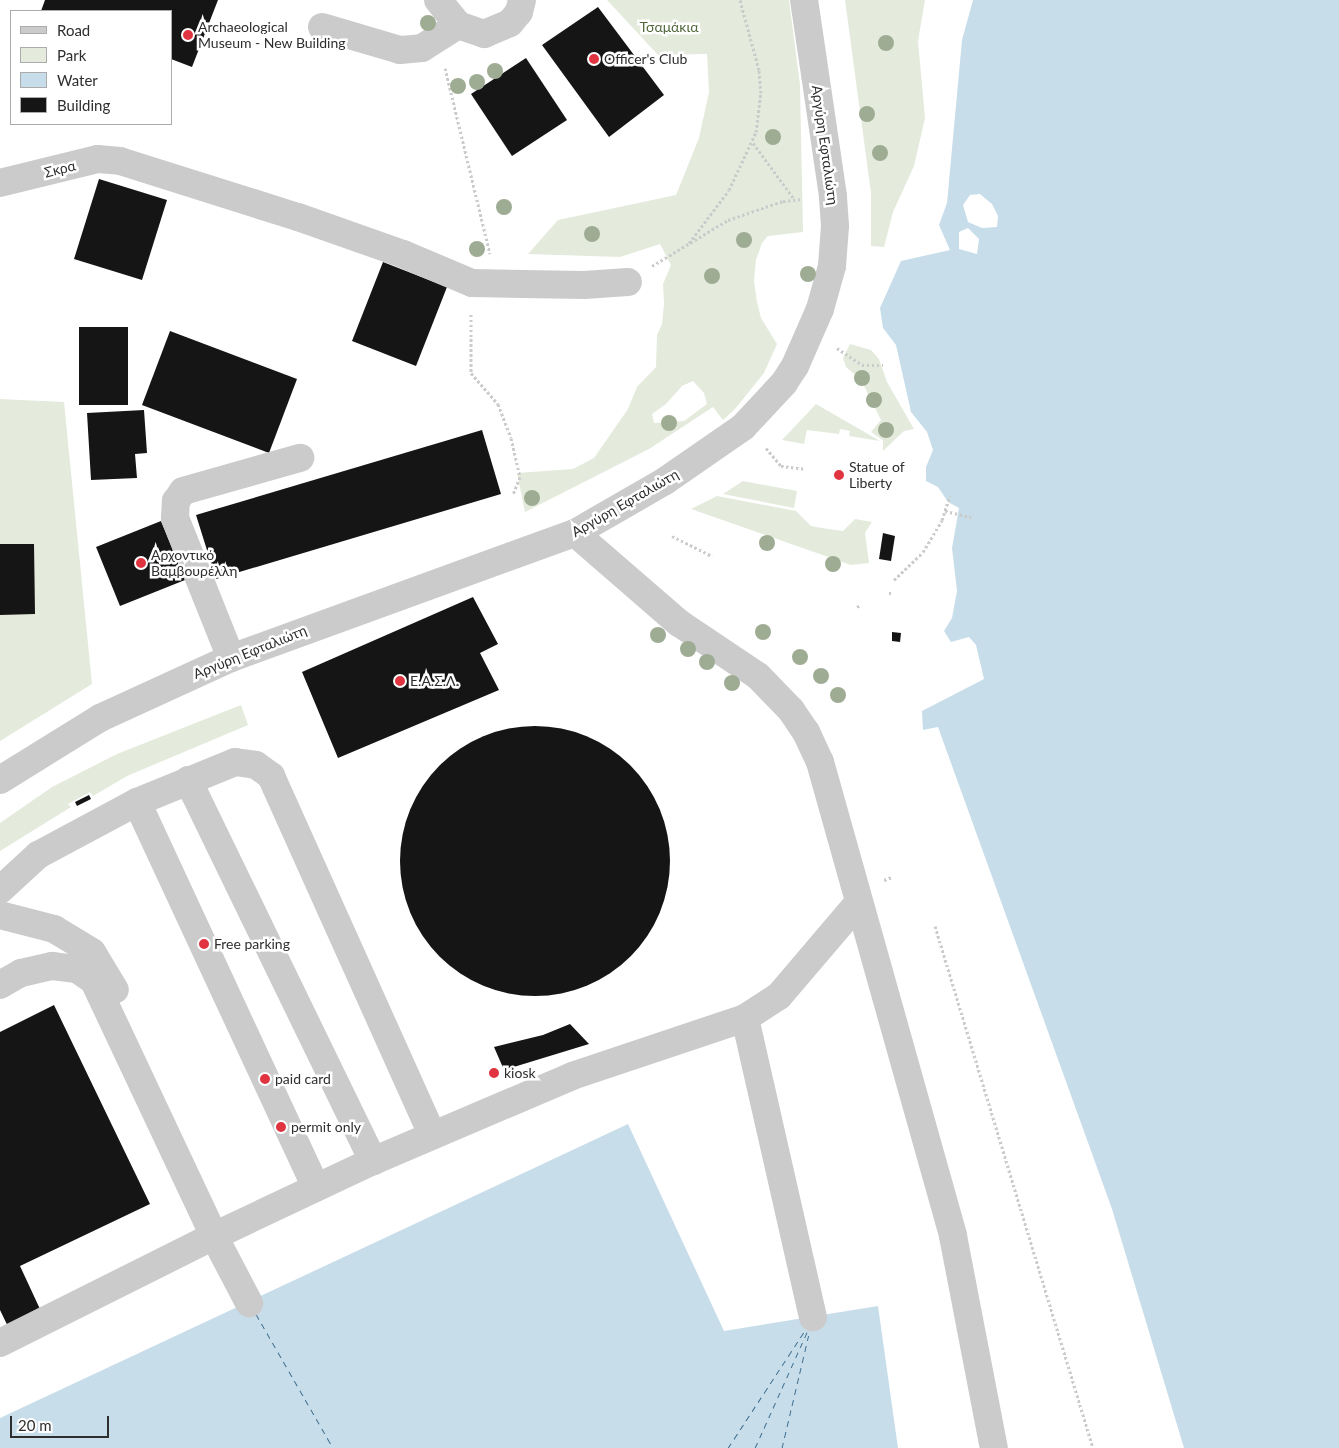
<!DOCTYPE html>
<meta charset="utf-8">
<style>
body{margin:0}
#map{position:relative;width:1339px;height:1448px;overflow:hidden;background:#fff;font-family:Lato,sans-serif}
div>[style]{position:absolute}
.green>*{inset:0;background:#e4ebdc}
.water>*{inset:0;background:#c8ddea}
.pier>*{inset:0;background:#fff}
.ferry>*{height:1px;margin-top:-0.5px;transform-origin:0;background:repeating-linear-gradient(90deg,#3e6e8e 0 6px,transparent 0 11px)}
.building>*{inset:0;background:#151515}
.round{border-radius:50%}
.path>*{height:3px;margin-top:-1.5px;transform-origin:0;background:repeating-linear-gradient(90deg,#cbcbcb 0 2.5px,transparent 0 5px)}
.minor>*{height:28px;margin:-14px;padding:0 14px;transform-origin:14px;border-radius:14px;background:#cbcbcb}
.trees>*{width:16px;height:16px;margin:-8px;border-radius:50%;background:#9fac94}
.dots>*{width:14px;height:14px;translate:-50% -50%;box-sizing:border-box;border:2px solid #fff;border-radius:50%}
span{translate:-50% -50%;white-space:nowrap;text-align:center;line-height:1.15;-webkit-text-stroke:5px #fff;paint-order:stroke}
.poi-label{font-size:14px;color:#2e2e2e}
.left{translate:0 -50%;text-align:left}
.park-label{font-size:14px;color:#51683c}
.street-label{font-size:14px;color:#2e2e2e}
.legend{position:absolute;left:10px;top:10px;width:162px;height:115px;box-sizing:border-box;background:#fff;border:1px solid #ababab;margin:0;padding:6px 9px;list-style:none;font-size:15px;color:#2e2e2e}
.legend li{display:flex;align-items:center;gap:10px;height:25px}
.legend b{width:25px;border:1px solid #ababab}
.scale{position:absolute;left:10px;top:1416px;width:99px;height:22px;box-sizing:border-box;border:2px solid #2e2e2e;border-top:0;padding-left:6px;font-size:15px;line-height:18px;white-space:nowrap;color:#2e2e2e;-webkit-text-stroke:4px #fff;paint-order:stroke}
</style>
<div id="map">
<div class="green">
<i style="clip-path:polygon(evenodd,607px 0,789px 0,800px 85px,803px 232px,768px 236px,762px 243px,756px 260px,754px 281px,757px 302px,761px 318px,777px 344px,764px 373px,735px 409px,723px 420px,713px 407px,649px 449px,525px 512px,517px 473px,573px 469px,594px 458px,628px 409px,637px 387px,656px 367px,657px 335px,662px 324px,664px 304px,663px 284px,671px 265px,660px 244px,620px 257px,528px 254px,558px 220px,676px 195px,699px 138px,709px 92px,707px 54px,658px 55px,607px 0,693px 381px,704px 393px,707px 404px,684px 421px,654px 423px,652px 414px,666px 404px,682px 386px,693px 381px)"></i>
<i style="clip-path:polygon(845px 0,925px 0,918px 41px,925px 118px,914px 166px,893px 212px,884px 247px,871px 246px,871px 193px)"></i>
<i style="clip-path:polygon(850px 344px,871px 350px,879px 359px,887px 382px,914px 429px,904px 431px,883px 451px,883px 440px,871px 432px,881px 420px,861px 380px,846px 367px,843px 358px)"></i>
<i style="clip-path:polygon(0 399px,64px 402px,92px 684px,0 741px)"></i>
<i style="clip-path:polygon(816px 404px,880px 441px,849px 436px,850px 431px,840px 429px,839px 434px,807px 430px,804px 444px,782px 440px)"></i>
<i style="clip-path:polygon(743px 481px,797px 491px,794px 508px,723px 494px)"></i>
<i style="clip-path:polygon(717px 496px,796px 511px,811px 526px,828px 529px,843px 531px,855px 519px,872px 522px,865px 533px,869px 563px,851px 565px,691px 509px)"></i>
<i style="clip-path:polygon(241px 705px,248px 725px,127px 776px,93px 796px,90px 792px,68px 804px,71px 807px,0 851px,0 823px,52px 787px,117px 754px)"></i>
</div>
<div class="water">
<i style="clip-path:polygon(evenodd,973px 0,1339px 0,1339px 1448px,1156px 1448px,1032px 1048px,923px 732px,922px 711px,984px 679px,976px 645px,969px 637px,951px 642px,944px 631px,952px 618px,957px 591px,952px 548px,959px 508px,948px 502px,938px 487px,926px 481px,926px 467px,933px 450px,927px 432px,911px 412px,896px 345px,883px 328px,880px 308px,901px 261px,950px 250px,939px 225px,947px 203px,962px 40px,973px 0,980px 194px,992px 204px,998px 216px,997px 227px,982px 228px,968px 222px,963px 205px,970px 195px,980px 194px,973px 0,968px 228px,979px 239px,977px 254px,959px 249px,959px 232px,968px 228px)"></i>
<i style="clip-path:polygon(628px 1124px,724px 1331px,878px 1306px,898px 1448px,0 1448px,0 1418px)"></i>
</div>
<div class="pier">
<i style="clip-path:polygon(920px 713px,923px 730px,938px 727px,1112px 1209px,1184px 1448px,1153px 1448px,1030px 1049px,981px 932px,921px 733px)"></i>
</div>
<div class="ferry">
<i style="left:256px;top:1314px;width:155px;rotate:60.1deg"></i>
<i style="left:728px;top:1448px;width:142px;rotate:-56.8deg"></i>
<i style="left:755px;top:1448px;width:129px;rotate:-65.8deg"></i>
<i style="left:782px;top:1448px;width:121px;rotate:-76.7deg"></i>
</div>
<div class="building">
<i style="clip-path:polygon(45px 0,218px 0,192px 67px,171px 59px,171px 11px,41px 11px)"></i>
<i style="clip-path:polygon(598px 7px,664px 95px,609px 137px,542px 45px)"></i>
<i style="clip-path:polygon(526px 58px,567px 120px,512px 156px,471px 94px)"></i>
<i style="clip-path:polygon(99px 179px,167px 200px,142px 280px,74px 259px)"></i>
<i style="clip-path:polygon(383px 262px,447px 287px,416px 366px,352px 341px)"></i>
<i style="clip-path:polygon(79px 327px,128px 327px,128px 405px,79px 405px)"></i>
<i style="clip-path:polygon(170px 331px,297px 379px,269px 453px,142px 405px)"></i>
<i style="clip-path:polygon(144px 410px,147px 453px,135px 454px,137px 478px,91px 480px,87px 413px)"></i>
<i style="clip-path:polygon(482px 430px,501px 494px,216px 579px,196px 515px)"></i>
<i style="clip-path:polygon(161px 521px,185px 580px,120px 606px,96px 547px)"></i>
<i style="clip-path:polygon(883px 533px,895px 536px,891px 561px,879px 559px)"></i>
<i style="clip-path:polygon(0 544px,34px 544px,35px 614px,0 615px)"></i>
<i style="clip-path:polygon(473px 597px,498px 644px,480px 653px,499px 690px,338px 758px,302px 672px)"></i>
<i style="clip-path:polygon(892px 632px,901px 633px,900px 642px,892px 641px)"></i>
<i class="round" style="left:400px;top:726px;width:270px;height:270px"></i>
<i style="clip-path:polygon(89px 795px,91px 799px,77px 806px,75px 802px)"></i>
<i style="clip-path:polygon(54px 1005px,150px 1204px,20px 1266px,46px 1322px,13px 1337px,0 1310px,0 1032px)"></i>
<i style="clip-path:polygon(570px 1024px,589px 1044px,504px 1070px,494px 1047px,543px 1035px)"></i>
</div>
<div class="path">
<i style="left:445px;top:68px;width:191px;rotate:76.4deg"></i>
<i style="left:753px;top:143px;width:69px;rotate:53.8deg"></i>
<i style="left:689px;top:243px;width:66px;rotate:-53deg"></i>
<i style="left:729px;top:190px;width:64px;rotate:-65deg"></i>
<i style="left:756px;top:132px;width:39px;rotate:-83deg"></i>
<i style="left:761px;top:93px;width:23px;rotate:-95deg"></i>
<i style="left:759px;top:70px;width:73px;rotate:-105.2deg"></i>
<i style="left:652px;top:266px;width:89px;rotate:-31.2deg"></i>
<i style="left:728px;top:220px;width:58px;rotate:-19.1deg"></i>
<i style="left:783px;top:201px;width:19px;rotate:-6deg"></i>
<i style="left:471px;top:314px;width:59px;rotate:90deg"></i>
<i style="left:471px;top:373px;width:41px;rotate:48.9deg"></i>
<i style="left:498px;top:404px;width:36px;rotate:69deg"></i>
<i style="left:511px;top:438px;width:40px;rotate:77deg"></i>
<i style="left:520px;top:477px;width:18px;rotate:112deg"></i>
<i style="left:837px;top:348px;width:30px;rotate:34deg"></i>
<i style="left:862px;top:365px;width:21px"></i>
<i style="left:766px;top:448px;width:23px;rotate:50deg"></i>
<i style="left:781px;top:466px;width:23px;rotate:7deg"></i>
<i style="left:945px;top:511px;width:27px;rotate:13deg"></i>
<i style="left:672px;top:536px;width:45px;rotate:26.6deg"></i>
<i style="left:894px;top:580px;width:40px;rotate:-44deg"></i>
<i style="left:923px;top:552px;width:37px;rotate:-59deg"></i>
<i style="left:942px;top:520px;width:26px;rotate:-72deg"></i>
<i style="left:889px;top:593px;width:4px"></i>
<i style="left:857px;top:607px;width:4px;rotate:-27deg"></i>
<i style="left:884px;top:880px;width:9px;rotate:-21deg"></i>
<i style="left:935px;top:926px;width:545px;rotate:73.16deg"></i>
</div>
<div class="minor">
<i style="left:438px;top:0;width:32px;rotate:51deg"></i>
<i style="left:458px;top:25px;width:28px;rotate:19deg"></i>
<i style="left:484px;top:34px;width:28px;rotate:-23deg"></i>
<i style="left:510px;top:23px;width:14px;rotate:-51deg"></i>
<i style="left:519px;top:12px;width:12px;rotate:-76deg"></i>
<i style="left:322px;top:27px;width:81px;rotate:16.4deg"></i>
<i style="left:400px;top:50px;width:22px;rotate:-5deg"></i>
<i style="left:422px;top:48px;width:43px;rotate:-32.6deg"></i>
<i style="left:0;top:183px;width:101px;rotate:-13.8deg"></i>
<i style="left:98px;top:159px;width:22px;rotate:5deg"></i>
<i style="left:120px;top:161px;width:187px;rotate:17.5deg"></i>
<i style="left:298px;top:217px;width:111px;rotate:19.4deg"></i>
<i style="left:403px;top:254px;width:75px;rotate:22.8deg"></i>
<i style="left:472px;top:283px;width:112px;rotate:1deg"></i>
<i style="left:584px;top:285px;width:44px;rotate:-3.9deg"></i>
<i style="left:575px;top:533px;width:138px;rotate:40.9deg"></i>
<i style="left:679px;top:623px;width:95px;rotate:33.9deg"></i>
<i style="left:758px;top:676px;width:47px;rotate:45.9deg"></i>
<i style="left:791px;top:710px;width:27px;rotate:56deg"></i>
<i style="left:806px;top:732px;width:33px;rotate:65deg"></i>
<i style="left:820px;top:762px;width:492px;rotate:74.3deg"></i>
<i style="left:953px;top:1236px;width:216px;rotate:79.1deg"></i>
<i style="left:231px;top:658px;width:151px;rotate:-111.8deg"></i>
<i style="left:175px;top:518px;width:17px;rotate:-87deg"></i>
<i style="left:176px;top:501px;width:12px;rotate:-55deg"></i>
<i style="left:183px;top:491px;width:122px;rotate:-15.8deg"></i>
<i style="left:0;top:780px;width:118px;rotate:-31.8deg"></i>
<i style="left:100px;top:718px;width:144px;rotate:-24.6deg"></i>
<i style="left:231px;top:658px;width:366px;rotate:-20deg"></i>
<i style="left:575px;top:533px;width:104px;rotate:-30deg"></i>
<i style="left:665px;top:481px;width:95px;rotate:-34.7deg"></i>
<i style="left:743px;top:427px;width:60px;rotate:-47deg"></i>
<i style="left:784px;top:383px;width:20px;rotate:-57deg"></i>
<i style="left:795px;top:366px;width:62px;rotate:-66.3deg"></i>
<i style="left:820px;top:309px;width:45px;rotate:-74.4deg"></i>
<i style="left:832px;top:266px;width:40px;rotate:-85.7deg"></i>
<i style="left:835px;top:226px;width:30px;rotate:-94deg"></i>
<i style="left:833px;top:196px;width:198px;rotate:-98.4deg"></i>
<i style="left:188px;top:780px;width:424px;rotate:64.1deg"></i>
<i style="left:137px;top:802px;width:425px;rotate:65.1deg"></i>
<i style="left:0;top:890px;width:52px;rotate:-42.6deg"></i>
<i style="left:38px;top:855px;width:112px;rotate:-28.2deg"></i>
<i style="left:137px;top:802px;width:106px;rotate:-22.2deg"></i>
<i style="left:235px;top:762px;width:21px;rotate:8deg"></i>
<i style="left:256px;top:765px;width:19px;rotate:36deg"></i>
<i style="left:271px;top:776px;width:393px;rotate:65.8deg"></i>
<i style="left:0;top:915px;width:56px;rotate:14.5deg"></i>
<i style="left:54px;top:929px;width:44px;rotate:31.2deg"></i>
<i style="left:92px;top:952px;width:44px;rotate:58.8deg"></i>
<i style="left:0;top:985px;width:24px;rotate:-30deg"></i>
<i style="left:21px;top:973px;width:32px;rotate:-13deg"></i>
<i style="left:52px;top:966px;width:25px;rotate:7deg"></i>
<i style="left:77px;top:969px;width:21px;rotate:35deg"></i>
<i style="left:94px;top:981px;width:282px;rotate:64.8deg"></i>
<i style="left:214px;top:1236px;width:176px;rotate:-25.3deg"></i>
<i style="left:373px;top:1161px;width:216px;rotate:-23.1deg"></i>
<i style="left:572px;top:1076px;width:182px;rotate:-18.5deg"></i>
<i style="left:745px;top:1018px;width:40px;rotate:-32.9deg"></i>
<i style="left:779px;top:996px;width:123px;rotate:-49.6deg"></i>
<i style="left:745px;top:1018px;width:307px;rotate:77.2deg"></i>
<i style="left:0;top:1343px;width:239px;rotate:-26.6deg"></i>
<i style="left:214px;top:1236px;width:76px;rotate:62.4deg"></i>
</div>
<div class="trees">
<i style="left:428px;top:23px"></i>
<i style="left:886px;top:43px"></i>
<i style="left:495px;top:71px"></i>
<i style="left:477px;top:82px"></i>
<i style="left:458px;top:86px"></i>
<i style="left:867px;top:114px"></i>
<i style="left:773px;top:137px"></i>
<i style="left:880px;top:153px"></i>
<i style="left:504px;top:207px"></i>
<i style="left:592px;top:234px"></i>
<i style="left:744px;top:240px"></i>
<i style="left:477px;top:249px"></i>
<i style="left:808px;top:274px"></i>
<i style="left:712px;top:276px"></i>
<i style="left:862px;top:378px"></i>
<i style="left:874px;top:400px"></i>
<i style="left:669px;top:423px"></i>
<i style="left:886px;top:430px"></i>
<i style="left:532px;top:498px"></i>
<i style="left:767px;top:543px"></i>
<i style="left:833px;top:564px"></i>
<i style="left:763px;top:632px"></i>
<i style="left:658px;top:635px"></i>
<i style="left:688px;top:649px"></i>
<i style="left:800px;top:657px"></i>
<i style="left:707px;top:662px"></i>
<i style="left:821px;top:676px"></i>
<i style="left:732px;top:683px"></i>
<i style="left:838px;top:695px"></i>
</div>
<div class="dots">
<i style="left:188px;top:35px;background:#e03540"></i>
<i style="left:594px;top:59px;background:#e03540"></i>
<i style="left:839px;top:475px;background:#e03540"></i>
<i style="left:141px;top:563px;background:#e03540"></i>
<i style="left:400px;top:681px;background:#e03540"></i>
<i style="left:204px;top:944px;background:#e03540"></i>
<i style="left:494px;top:1073px;background:#e03540"></i>
<i style="left:265px;top:1079px;background:#e03540"></i>
<i style="left:281px;top:1127px;background:#e03540"></i>
</div>
<div class="poi-label">
<span class="left" style="left:198px;top:35px">Archaeological<br>Museum - New Building</span>
<span class="left" style="left:604px;top:59px">Officer's Club</span>
<span class="left" style="left:849px;top:475px">Statue of<br>Liberty</span>
<span class="left" style="left:151px;top:563px">Αρχοντικό<br>Βαμβουρέλλη</span>
<span class="left" style="left:410px;top:681px">Ε.Α.Σ.Λ.</span>
<span class="left" style="left:214px;top:944px">Free parking</span>
<span class="left" style="left:504px;top:1073px">kiosk</span>
<span class="left" style="left:275px;top:1079px">paid card</span>
<span class="left" style="left:291px;top:1127px">permit only</span>
</div>
<div class="park-label">
<span style="left:669px;top:27px">Τσαμάκια</span>
</div>
<div class="street-label">
<span style="left:825px;top:145px;rotate:82deg">Αργύρη Εφταλιώτη</span>
<span style="left:60px;top:169px;rotate:-14deg">Σκρα</span>
<span style="left:625px;top:503px;rotate:-30deg">Αργύρη Εφταλιώτη</span>
<span style="left:250px;top:652px;rotate:-22deg">Αργύρη Εφταλιώτη</span>
</div>
<ul class="legend">
<li><b style="height:6px;background:#cbcbcb"></b>Road</li>
<li><b style="height:14px;background:#e4ebdc"></b>Park</li>
<li><b style="height:14px;background:#c8ddea"></b>Water</li>
<li><b style="height:14px;background:#151515"></b>Building</li>
</ul>
<div class="scale">20 m</div>
</div>
